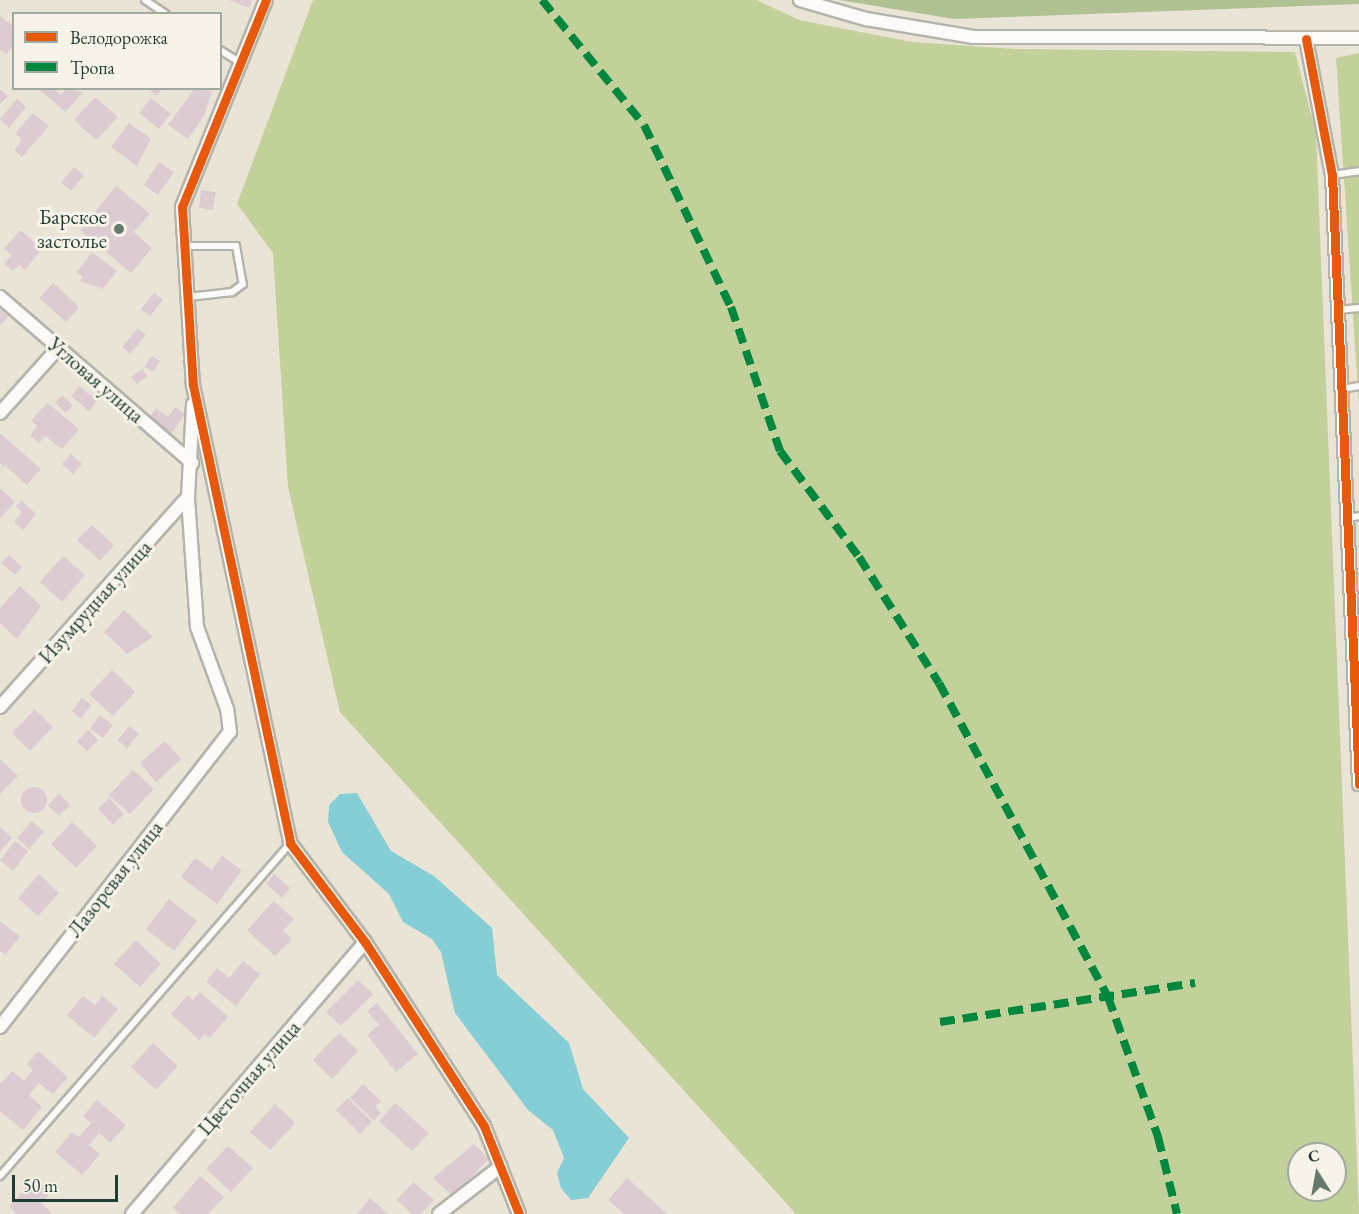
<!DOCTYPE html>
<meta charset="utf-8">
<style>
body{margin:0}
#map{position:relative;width:1359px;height:1214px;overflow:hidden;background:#eae4d7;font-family:"EB Garamond",serif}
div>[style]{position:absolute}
.green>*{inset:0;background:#c2d09a}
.forest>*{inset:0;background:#b0c293}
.water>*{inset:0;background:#85ced5}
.building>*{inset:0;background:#dcccd2}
.round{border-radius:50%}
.roads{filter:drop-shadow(2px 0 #b5b4ab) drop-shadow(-2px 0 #b5b4ab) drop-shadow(0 2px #b5b4ab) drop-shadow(0 -2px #b5b4ab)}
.service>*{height:6px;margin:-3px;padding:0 3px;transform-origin:3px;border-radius:3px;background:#fcfbf9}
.minor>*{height:12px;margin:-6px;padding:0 6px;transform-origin:6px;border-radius:6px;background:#fcfbf9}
.quiet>*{height:8px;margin-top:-4px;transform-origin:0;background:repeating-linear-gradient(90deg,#00873e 0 15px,transparent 0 23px)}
.cycleway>*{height:9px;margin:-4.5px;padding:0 4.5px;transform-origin:4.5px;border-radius:4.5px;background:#e8590c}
.dots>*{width:16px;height:16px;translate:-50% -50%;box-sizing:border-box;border:3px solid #f7f3e8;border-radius:50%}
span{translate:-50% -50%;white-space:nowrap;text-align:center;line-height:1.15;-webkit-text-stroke:6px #f7f3e8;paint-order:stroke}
.poi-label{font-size:21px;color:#1f3d34}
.right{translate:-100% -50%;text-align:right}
.street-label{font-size:21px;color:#1f3d34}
.legend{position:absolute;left:12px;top:12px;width:210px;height:78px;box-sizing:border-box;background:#f7f3e8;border:2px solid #a1aaa0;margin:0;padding:8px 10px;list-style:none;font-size:18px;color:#1f3d34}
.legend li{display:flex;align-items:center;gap:12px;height:30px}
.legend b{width:30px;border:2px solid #a1aaa0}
.north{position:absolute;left:1287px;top:1142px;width:60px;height:60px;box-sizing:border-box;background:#f7f3e8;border:2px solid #a1aaa0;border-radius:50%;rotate:349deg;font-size:16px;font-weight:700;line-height:24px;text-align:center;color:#1f3d34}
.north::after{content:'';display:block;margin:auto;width:21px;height:27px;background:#66776d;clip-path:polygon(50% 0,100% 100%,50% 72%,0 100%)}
.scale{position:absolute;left:12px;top:1175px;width:106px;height:27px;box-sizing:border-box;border:3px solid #1f3d34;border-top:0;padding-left:8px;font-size:18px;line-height:21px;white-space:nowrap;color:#1f3d34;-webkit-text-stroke:4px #f7f3e8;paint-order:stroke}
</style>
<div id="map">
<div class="green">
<i style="clip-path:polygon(evenodd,313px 0,757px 0,799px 20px,912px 42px,1015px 49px,1295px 52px,1316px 133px,1359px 1214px,796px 1214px,340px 712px,288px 487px,273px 253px,237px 204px,313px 0,1299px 1154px,1335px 1154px,1335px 1190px,1299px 1190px,1299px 1154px)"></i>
<i style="clip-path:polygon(1359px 53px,1359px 405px,1336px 58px)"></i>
</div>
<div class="forest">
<i style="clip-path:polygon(839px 0,1359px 0,1359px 4px,954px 19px)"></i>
</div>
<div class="water">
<i style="clip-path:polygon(357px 793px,391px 851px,434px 876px,492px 928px,497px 975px,569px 1043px,583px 1089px,629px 1138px,588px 1198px,571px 1200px,561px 1188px,557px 1173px,564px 1158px,553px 1130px,528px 1110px,455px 1013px,441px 952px,432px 939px,403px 922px,389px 894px,342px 852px,328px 822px,329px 805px,340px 794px)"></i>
</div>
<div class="building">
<i style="clip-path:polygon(229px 0,252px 0,249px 8px)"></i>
<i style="clip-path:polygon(0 16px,14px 27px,14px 45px,6px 54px,0 49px)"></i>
<i style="clip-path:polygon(37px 88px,53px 88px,61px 95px,66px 88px,83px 92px,66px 112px)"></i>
<i style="clip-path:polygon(147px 88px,162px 88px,157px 96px)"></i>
<i style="clip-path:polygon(195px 88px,212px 91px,204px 116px,188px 139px,168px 125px)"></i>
<i style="clip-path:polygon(0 89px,8px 96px,0 104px)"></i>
<i style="clip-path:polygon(95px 97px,118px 117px,96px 140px,74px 120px)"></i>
<i style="clip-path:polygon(151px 98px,171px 114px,159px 129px,139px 113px)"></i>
<i style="clip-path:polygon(17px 99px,26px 107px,9px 128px,0 119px)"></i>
<i style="clip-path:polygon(33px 113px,49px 126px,22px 157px,14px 150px,22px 140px,15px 133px)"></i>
<i style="clip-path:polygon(129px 123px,151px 139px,137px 166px,111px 147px)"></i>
<i style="clip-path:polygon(159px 162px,174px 172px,158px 195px,144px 185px)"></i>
<i style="clip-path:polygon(74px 167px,84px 175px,71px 191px,61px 183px)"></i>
<i style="clip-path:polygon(116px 186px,150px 214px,134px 232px,152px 248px,131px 273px,80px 230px)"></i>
<i style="clip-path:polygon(201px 190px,216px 192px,213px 210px,199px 208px)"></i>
<i style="clip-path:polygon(20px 230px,42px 249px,25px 270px,19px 265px,13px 271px,4px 263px,12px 255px,4px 249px)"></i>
<i style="clip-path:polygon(92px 252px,117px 271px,103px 289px,79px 281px,83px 277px,77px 272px)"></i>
<i style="clip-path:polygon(53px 283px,79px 307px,66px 322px,39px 298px)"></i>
<i style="clip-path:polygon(154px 293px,163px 300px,150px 316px,141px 309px)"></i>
<i style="clip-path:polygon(0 309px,8px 317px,0 325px)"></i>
<i style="clip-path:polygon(138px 328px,146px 335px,130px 354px,122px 347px)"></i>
<i style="clip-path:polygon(152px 356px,160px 361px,153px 372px,144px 367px)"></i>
<i style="clip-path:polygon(142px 369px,147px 376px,137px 384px,131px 377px)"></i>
<i style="clip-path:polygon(79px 386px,97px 401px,89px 411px,71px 396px)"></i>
<i style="clip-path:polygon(62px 395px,73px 405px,66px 413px,55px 403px)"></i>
<i style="clip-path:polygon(47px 403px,79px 429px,62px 449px,45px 436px,39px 443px,30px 436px,37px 426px,31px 421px)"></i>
<i style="clip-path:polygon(175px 407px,185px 414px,171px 434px,149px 418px,156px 408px,168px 417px)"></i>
<i style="clip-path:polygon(0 433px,41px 469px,27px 485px,6px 466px,11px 459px,4px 467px,0 463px)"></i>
<i style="clip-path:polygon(71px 454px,82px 464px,73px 474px,62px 464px)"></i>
<i style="clip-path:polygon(0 488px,15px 502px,0 519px)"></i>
<i style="clip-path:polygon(21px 500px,36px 514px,23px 530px,14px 522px,22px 512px,16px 507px)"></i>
<i style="clip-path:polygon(92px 525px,114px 545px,100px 561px,77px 540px)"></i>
<i style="clip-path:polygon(9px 555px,22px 567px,15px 575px,1px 563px)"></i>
<i style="clip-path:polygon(63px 556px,85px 575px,62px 602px,40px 582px)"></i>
<i style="clip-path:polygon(20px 586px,41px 606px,17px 639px,0 623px,0 608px)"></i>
<i style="clip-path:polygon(124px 610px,153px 637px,127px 654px,104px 632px)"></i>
<i style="clip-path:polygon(112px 670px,135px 692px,113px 716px,89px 694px)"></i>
<i style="clip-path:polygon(82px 698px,91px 705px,81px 719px,72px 711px)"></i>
<i style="clip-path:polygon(35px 709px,53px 727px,30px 751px,12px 733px)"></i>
<i style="clip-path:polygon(100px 715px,113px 725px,103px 738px,90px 728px)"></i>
<i style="clip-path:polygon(130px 726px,139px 734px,127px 748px,117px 740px)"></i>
<i style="clip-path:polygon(88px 730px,98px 740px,87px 751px,77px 741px)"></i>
<i style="clip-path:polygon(165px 741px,181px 759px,156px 782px,140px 763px)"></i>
<i style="clip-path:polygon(0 759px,18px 776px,0 794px)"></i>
<i style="clip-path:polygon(133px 770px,154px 789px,130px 814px,109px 795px)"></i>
<i class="round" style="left:21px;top:787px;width:26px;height:26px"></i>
<i style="clip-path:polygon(59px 794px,70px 805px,59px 816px,48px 805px)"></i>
<i style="clip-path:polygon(109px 798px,124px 814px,113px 825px,98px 809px)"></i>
<i style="clip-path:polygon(32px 821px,44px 832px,29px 849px,17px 838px)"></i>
<i style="clip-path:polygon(72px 822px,97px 846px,76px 868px,51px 844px)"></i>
<i style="clip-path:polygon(0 827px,12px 838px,0 852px)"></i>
<i style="clip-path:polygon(15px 841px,28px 851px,13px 871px,0 860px)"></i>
<i style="clip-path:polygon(222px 856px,242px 870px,217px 904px,181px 877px,195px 858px,212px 870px)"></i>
<i style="clip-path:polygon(39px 874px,59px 893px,38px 916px,18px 898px)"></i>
<i style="clip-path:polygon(274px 874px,290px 888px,282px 898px,266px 884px)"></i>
<i style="clip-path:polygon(169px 899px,197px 921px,174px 951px,146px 929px)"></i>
<i style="clip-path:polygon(274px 901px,294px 919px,283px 931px,292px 939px,275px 956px,247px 930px)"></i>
<i style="clip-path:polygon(0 921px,20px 937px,5px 955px,0 951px)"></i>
<i style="clip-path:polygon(136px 940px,161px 964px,140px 987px,114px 964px)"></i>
<i style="clip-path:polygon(243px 961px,260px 974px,236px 1006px,206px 982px,217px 968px,229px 978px)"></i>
<i style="clip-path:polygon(358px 980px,373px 994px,341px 1026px,326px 1012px)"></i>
<i style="clip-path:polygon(200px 992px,228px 1017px,210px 1038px,205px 1034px,199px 1040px,171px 1014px,188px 995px,193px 1000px)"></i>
<i style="clip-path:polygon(83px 996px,95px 1005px,102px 996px,118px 1009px,94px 1038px,67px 1015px)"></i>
<i style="clip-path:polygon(377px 1003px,418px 1054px,396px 1072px,367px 1035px,379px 1025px,367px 1011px)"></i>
<i style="clip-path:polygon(339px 1033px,358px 1051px,332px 1079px,313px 1060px)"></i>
<i style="clip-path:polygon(153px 1043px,178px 1066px,156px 1090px,131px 1067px)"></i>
<i style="clip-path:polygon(38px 1051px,68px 1077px,53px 1094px,39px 1083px,29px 1095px,42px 1107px,23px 1130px,0 1111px,0 1084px,12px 1071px,24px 1081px,33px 1070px,27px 1064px)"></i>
<i style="clip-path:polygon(363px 1084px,381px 1101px,375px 1107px,381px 1113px,374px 1121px,350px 1098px)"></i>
<i style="clip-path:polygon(348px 1098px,372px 1122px,360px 1134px,336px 1110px)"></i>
<i style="clip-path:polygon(97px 1100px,126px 1125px,110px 1143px,99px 1133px,89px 1145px,100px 1154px,82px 1175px,55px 1152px,72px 1132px,79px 1137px,91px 1123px,83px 1116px)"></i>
<i style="clip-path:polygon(395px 1103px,429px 1133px,412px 1151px,379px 1121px)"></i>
<i style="clip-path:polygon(275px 1104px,295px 1123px,270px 1150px,250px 1132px)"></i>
<i style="clip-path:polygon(474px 1144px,489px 1159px,453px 1196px,433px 1178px)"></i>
<i style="clip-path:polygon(228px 1146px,253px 1168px,231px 1192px,206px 1169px)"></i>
<i style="clip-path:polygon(200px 1176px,224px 1197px,208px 1214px,180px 1214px,173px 1208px)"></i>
<i style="clip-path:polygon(35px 1177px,52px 1191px,41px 1203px,53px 1214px,17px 1214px,9px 1207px)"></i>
<i style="clip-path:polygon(627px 1178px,667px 1214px,624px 1214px,608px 1200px)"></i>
<i style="clip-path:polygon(413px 1182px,434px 1200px,421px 1214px,412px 1214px,397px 1200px)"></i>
<i style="clip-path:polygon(370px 1198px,388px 1214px,357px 1214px)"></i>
</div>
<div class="roads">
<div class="service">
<i style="left:145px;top:0;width:25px;rotate:34deg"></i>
<i style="left:220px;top:50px;width:22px;rotate:32deg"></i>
<i style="left:1332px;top:175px;width:27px;rotate:-8deg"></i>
<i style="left:183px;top:246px;width:53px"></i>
<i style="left:236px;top:246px;width:39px;rotate:80deg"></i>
<i style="left:243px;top:284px;width:14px;rotate:144deg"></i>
<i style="left:232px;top:292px;width:44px;rotate:173.5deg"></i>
<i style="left:1337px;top:310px;width:22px;rotate:-5deg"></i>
<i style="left:1342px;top:389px;width:17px;rotate:-10deg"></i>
<i style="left:1347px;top:518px;width:12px;rotate:-9deg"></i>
<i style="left:0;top:1176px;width:442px;rotate:-48.9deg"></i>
</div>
<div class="minor">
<i style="left:266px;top:0;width:223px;rotate:112.1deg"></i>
<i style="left:182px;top:207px;width:178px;rotate:86.5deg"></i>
<i style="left:193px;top:385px;width:468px;rotate:78deg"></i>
<i style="left:290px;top:843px;width:124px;rotate:52.9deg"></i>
<i style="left:365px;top:942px;width:219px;rotate:57.1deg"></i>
<i style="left:484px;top:1126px;width:95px;rotate:68.3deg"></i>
<i style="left:800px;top:0;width:69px;rotate:16.1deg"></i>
<i style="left:866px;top:19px;width:109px;rotate:9.5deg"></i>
<i style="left:973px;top:37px;width:386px;rotate:0.1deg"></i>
<i style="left:1306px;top:39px;width:138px;rotate:79.2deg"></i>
<i style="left:1332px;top:175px;width:610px;rotate:87.46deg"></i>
<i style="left:0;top:297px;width:254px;rotate:40.8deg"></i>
<i style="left:0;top:413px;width:89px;rotate:-48.2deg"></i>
<i style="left:0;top:707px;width:282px;rotate:-48.2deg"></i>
<i style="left:0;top:1027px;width:374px;rotate:-52.1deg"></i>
<i style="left:230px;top:732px;width:23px;rotate:-97deg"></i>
<i style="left:227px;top:709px;width:87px;rotate:-110.1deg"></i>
<i style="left:197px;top:627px;width:130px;rotate:-94deg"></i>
<i style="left:188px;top:497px;width:93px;rotate:-86.9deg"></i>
<i style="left:132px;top:1214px;width:358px;rotate:-49.4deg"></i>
<i style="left:439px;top:1214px;width:78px;rotate:-37.7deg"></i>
</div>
</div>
<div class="quiet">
<i style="left:542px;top:0;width:161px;rotate:50.8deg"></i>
<i style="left:644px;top:125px;width:202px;rotate:64.5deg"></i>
<i style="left:731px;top:307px;width:152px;rotate:71.2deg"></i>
<i style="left:780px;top:451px;width:132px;rotate:53.3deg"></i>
<i style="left:859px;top:557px;width:149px;rotate:57.6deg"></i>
<i style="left:939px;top:683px;width:357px;rotate:61.7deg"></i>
<i style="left:1108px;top:997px;width:149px;rotate:70.3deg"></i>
<i style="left:1158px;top:1137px;width:79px;rotate:76.1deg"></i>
<i style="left:940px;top:1022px;width:258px;rotate:-8.7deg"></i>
</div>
<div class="cycleway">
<i style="left:266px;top:0;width:223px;rotate:112.1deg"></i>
<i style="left:182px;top:207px;width:178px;rotate:86.5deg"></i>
<i style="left:193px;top:385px;width:468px;rotate:78deg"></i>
<i style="left:290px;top:843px;width:124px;rotate:52.9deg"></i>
<i style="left:365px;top:942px;width:219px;rotate:57.1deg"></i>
<i style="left:484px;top:1126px;width:95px;rotate:68.3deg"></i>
<i style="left:1306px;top:39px;width:138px;rotate:79.2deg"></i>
<i style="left:1332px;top:175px;width:610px;rotate:87.46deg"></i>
</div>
<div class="dots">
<i style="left:119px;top:229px;background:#66776d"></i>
</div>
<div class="poi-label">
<span class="right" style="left:107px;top:229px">Барское<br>застолье</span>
</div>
<div class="street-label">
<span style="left:96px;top:380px;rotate:41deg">Угловая улица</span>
<span style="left:95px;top:602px;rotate:-48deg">Изумрудная улица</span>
<span style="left:115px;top:879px;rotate:-52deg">Лазоревая улица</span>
<span style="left:249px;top:1078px;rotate:-49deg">Цветочная улица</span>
</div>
<ul class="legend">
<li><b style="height:8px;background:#e8590c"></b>Велодорожка</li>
<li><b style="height:8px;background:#00873e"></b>Тропа</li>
</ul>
<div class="north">С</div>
<div class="scale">50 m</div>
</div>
